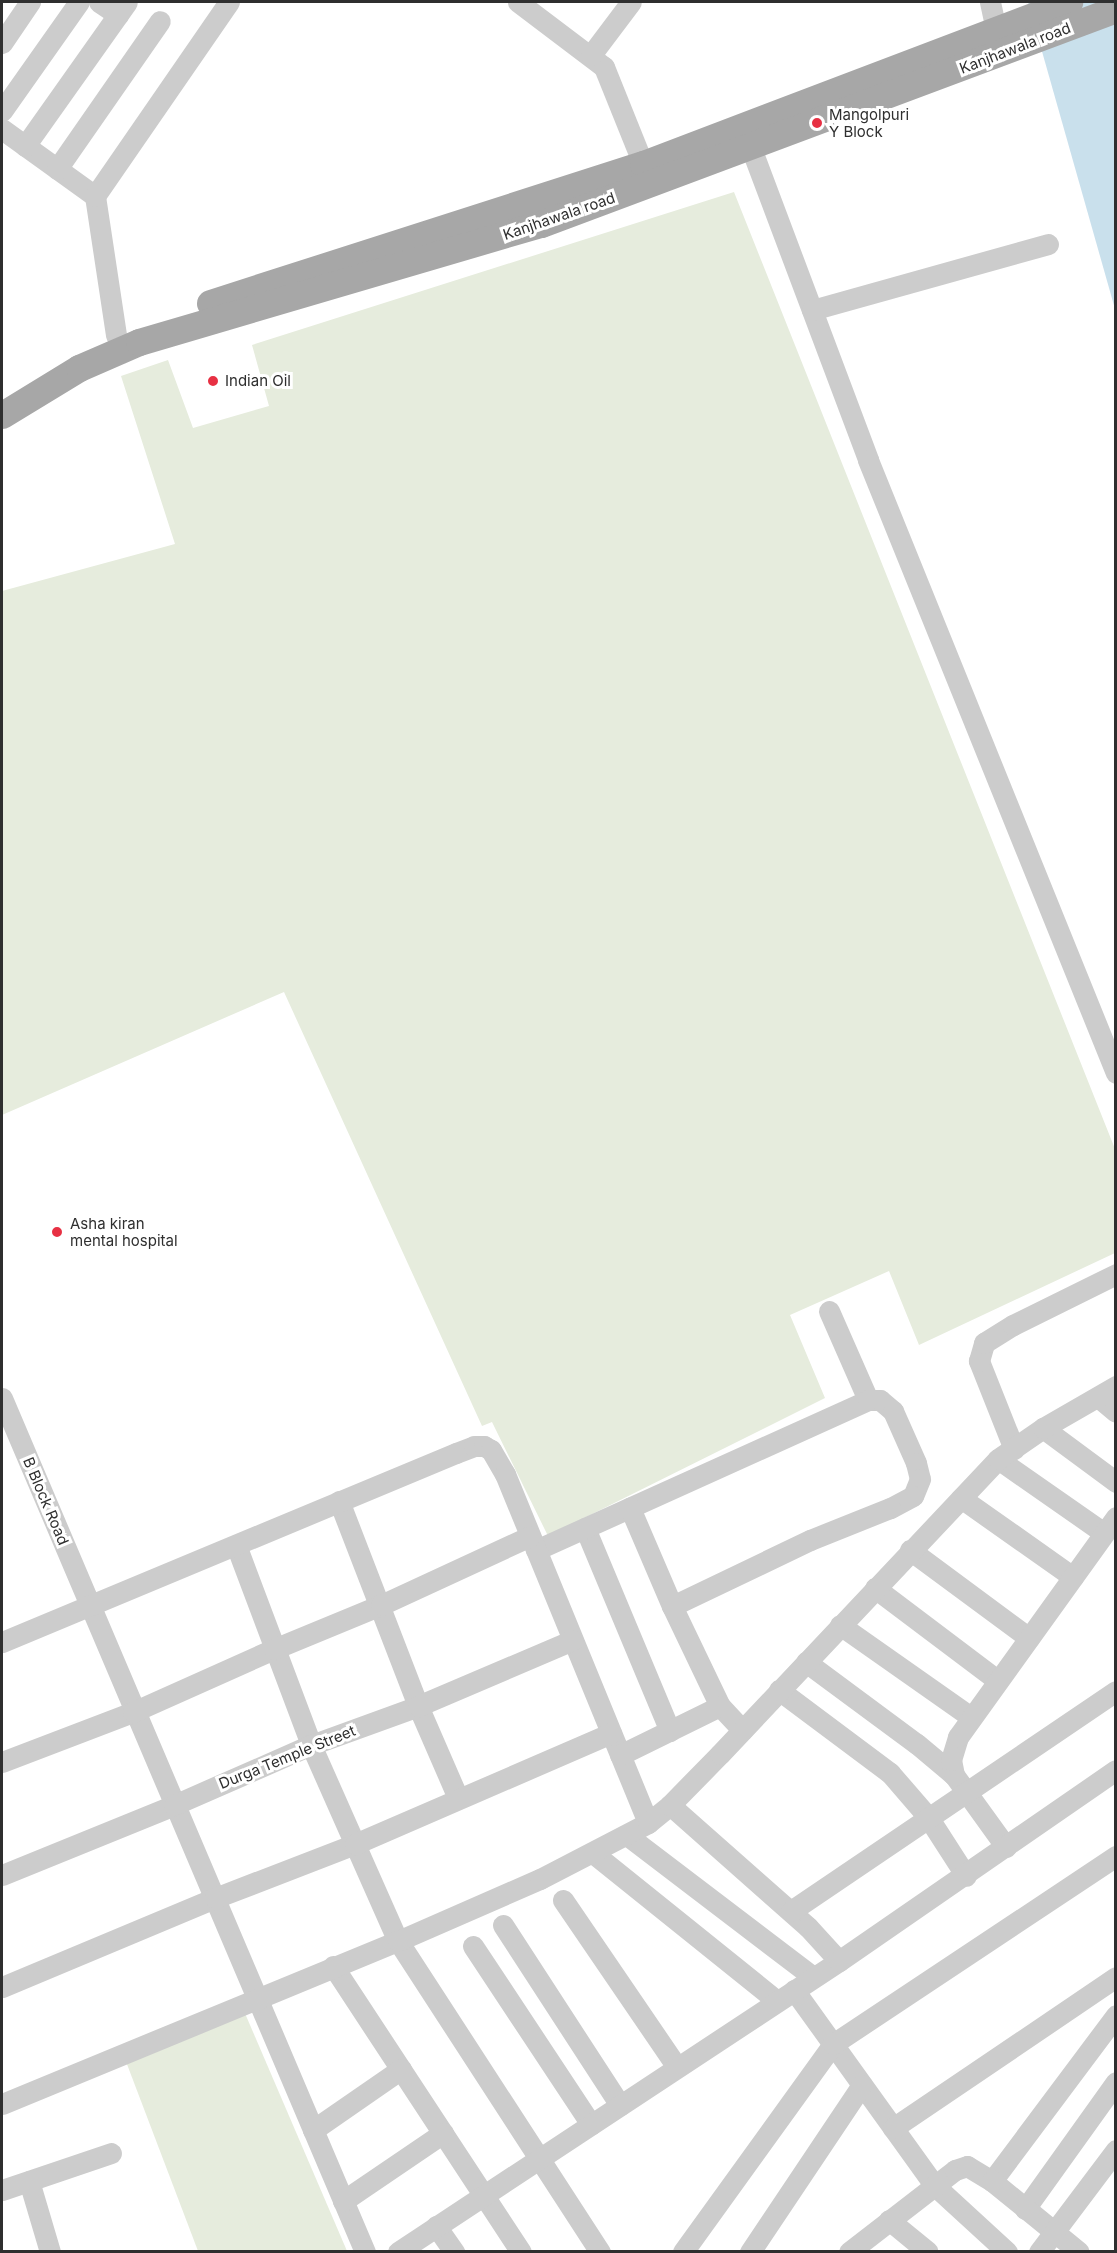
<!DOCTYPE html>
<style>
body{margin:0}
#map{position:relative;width:1117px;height:2253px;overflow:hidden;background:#fff;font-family:Inter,sans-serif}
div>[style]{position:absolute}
.green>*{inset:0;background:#e6ecdd}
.water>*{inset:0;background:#c9e0ec}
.minor>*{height:21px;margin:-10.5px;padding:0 10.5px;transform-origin:10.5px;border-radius:10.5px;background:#ccc}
.major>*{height:27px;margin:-13.5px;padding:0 13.5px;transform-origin:13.5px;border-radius:13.5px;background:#a7a7a7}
.dots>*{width:16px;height:16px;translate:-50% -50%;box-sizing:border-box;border:3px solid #fff;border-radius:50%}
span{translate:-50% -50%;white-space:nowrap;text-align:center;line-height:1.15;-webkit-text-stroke:6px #fff;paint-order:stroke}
.street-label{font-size:15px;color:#2f2f2f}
.poi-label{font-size:15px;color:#2f2f2f}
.left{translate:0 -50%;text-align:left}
.frame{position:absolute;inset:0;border:3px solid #2f2f2f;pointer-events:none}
</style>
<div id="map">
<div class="green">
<i style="clip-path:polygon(734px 192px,1115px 1149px,1115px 1253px,919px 1345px,889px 1271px,790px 1315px,825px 1398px,548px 1536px,492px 1422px,482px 1426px,284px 992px,2px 1115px,2px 591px,175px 544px,121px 376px,168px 360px,193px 428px,269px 406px,252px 345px)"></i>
<i style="clip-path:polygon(244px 2011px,347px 2251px,198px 2251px,125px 2059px)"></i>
</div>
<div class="water">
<i style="clip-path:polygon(1028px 2px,1115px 2px,1115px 309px)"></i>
</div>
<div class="minor">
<i style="left:99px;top:2px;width:23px;rotate:34deg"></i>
<i style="left:518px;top:2px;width:108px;rotate:37.1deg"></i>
<i style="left:604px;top:67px;width:105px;rotate:68.1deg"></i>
<i style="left:990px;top:2px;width:43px;rotate:77.9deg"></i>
<i style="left:2px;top:43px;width:50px;rotate:-55.7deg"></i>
<i style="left:591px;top:55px;width:66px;rotate:-53deg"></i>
<i style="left:2px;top:111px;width:133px;rotate:-54.8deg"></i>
<i style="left:2px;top:129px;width:115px;rotate:35.8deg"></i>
<i style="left:95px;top:196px;width:141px;rotate:81.4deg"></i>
<i style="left:745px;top:132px;width:350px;rotate:69.4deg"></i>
<i style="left:868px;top:460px;width:661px;rotate:67.97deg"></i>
<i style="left:25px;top:146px;width:176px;rotate:-54.7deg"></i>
<i style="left:57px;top:169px;width:180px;rotate:-55.2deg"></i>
<i style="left:95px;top:196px;width:236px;rotate:-55.4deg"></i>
<i style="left:812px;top:310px;width:245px;rotate:-15.6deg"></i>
<i style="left:829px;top:1311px;width:97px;rotate:66.3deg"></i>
<i style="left:1098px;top:1397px;width:23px;rotate:40deg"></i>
<i style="left:2px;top:1398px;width:928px;rotate:66.97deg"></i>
<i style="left:1043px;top:1428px;width:91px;rotate:36.5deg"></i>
<i style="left:1014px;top:1449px;width:95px;rotate:-111.7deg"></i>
<i style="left:979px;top:1361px;width:19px;rotate:-74deg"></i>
<i style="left:984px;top:1343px;width:34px;rotate:-32deg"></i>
<i style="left:1013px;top:1325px;width:115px;rotate:-26.3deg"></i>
<i style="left:998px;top:1459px;width:129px;rotate:34.9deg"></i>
<i style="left:961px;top:1498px;width:137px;rotate:35.2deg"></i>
<i style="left:339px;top:1501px;width:220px;rotate:68.9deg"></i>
<i style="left:418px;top:1706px;width:100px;rotate:66.5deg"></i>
<i style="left:585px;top:1528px;width:220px;rotate:67.3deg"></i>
<i style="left:236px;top:1545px;width:214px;rotate:69.4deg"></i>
<i style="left:311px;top:1745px;width:214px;rotate:66.1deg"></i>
<i style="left:398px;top:1941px;width:371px;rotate:57deg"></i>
<i style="left:536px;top:1550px;width:364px;rotate:-24.3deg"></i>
<i style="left:868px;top:1400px;width:12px"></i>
<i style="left:880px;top:1400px;width:17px;rotate:40deg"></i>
<i style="left:893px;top:1411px;width:57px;rotate:66.1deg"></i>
<i style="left:916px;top:1463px;width:16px;rotate:76deg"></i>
<i style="left:920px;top:1479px;width:18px;rotate:112deg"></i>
<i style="left:913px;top:1496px;width:26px;rotate:152deg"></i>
<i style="left:890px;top:1508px;width:86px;rotate:158.2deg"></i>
<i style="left:810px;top:1540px;width:153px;rotate:154.4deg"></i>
<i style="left:672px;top:1606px;width:107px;rotate:-113.2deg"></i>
<i style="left:910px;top:1550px;width:148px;rotate:36.5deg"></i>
<i style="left:875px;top:1588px;width:153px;rotate:37deg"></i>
<i style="left:672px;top:1606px;width:111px;rotate:64.4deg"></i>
<i style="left:720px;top:1706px;width:33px;rotate:47deg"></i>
<i style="left:840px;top:1625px;width:160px;rotate:35.1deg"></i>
<i style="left:2px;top:1642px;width:492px;rotate:-22.6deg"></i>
<i style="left:456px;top:1453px;width:19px;rotate:-21deg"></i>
<i style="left:474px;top:1446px;width:10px"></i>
<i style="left:484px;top:1446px;width:8px;rotate:30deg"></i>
<i style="left:491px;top:1450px;width:28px;rotate:60deg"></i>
<i style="left:505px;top:1474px;width:377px;rotate:67.7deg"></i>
<i style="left:806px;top:1662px;width:138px;rotate:36.5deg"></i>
<i style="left:917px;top:1744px;width:48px;rotate:40deg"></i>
<i style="left:779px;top:1690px;width:139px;rotate:36.8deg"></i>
<i style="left:890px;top:1773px;width:58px;rotate:49.2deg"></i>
<i style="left:928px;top:1817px;width:70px;rotate:57.2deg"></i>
<i style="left:620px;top:1755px;width:111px;rotate:-26.1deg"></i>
<i style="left:2px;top:1762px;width:140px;rotate:-20.9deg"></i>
<i style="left:133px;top:1712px;width:154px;rotate:-24.1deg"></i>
<i style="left:274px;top:1649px;width:116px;rotate:-22.4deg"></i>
<i style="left:381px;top:1605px;width:164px;rotate:-24.8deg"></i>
<i style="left:670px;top:1805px;width:184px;rotate:41.5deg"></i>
<i style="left:808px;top:1927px;width:46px;rotate:47.6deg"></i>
<i style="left:628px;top:1836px;width:233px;rotate:37.3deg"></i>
<i style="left:1006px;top:1847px;width:89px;rotate:-125.8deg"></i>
<i style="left:954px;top:1775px;width:15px;rotate:-101deg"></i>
<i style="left:951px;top:1760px;width:24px;rotate:-73deg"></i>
<i style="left:958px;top:1737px;width:271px;rotate:-54.3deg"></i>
<i style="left:593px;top:1853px;width:236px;rotate:38.8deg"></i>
<i style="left:2px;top:1875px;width:186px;rotate:-22.1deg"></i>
<i style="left:174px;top:1805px;width:150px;rotate:-23.7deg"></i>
<i style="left:311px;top:1745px;width:114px;rotate:-20deg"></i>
<i style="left:418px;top:1706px;width:168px;rotate:-23.1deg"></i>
<i style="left:563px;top:1900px;width:202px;rotate:55.7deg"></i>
<i style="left:791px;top:1911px;width:392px;rotate:-34.1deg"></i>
<i style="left:503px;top:1925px;width:215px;rotate:57deg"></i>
<i style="left:473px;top:1946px;width:214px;rotate:56.5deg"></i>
<i style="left:333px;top:1966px;width:342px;rotate:56.7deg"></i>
<i style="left:2px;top:1987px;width:231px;rotate:-22.7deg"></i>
<i style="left:215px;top:1898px;width:150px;rotate:-21.1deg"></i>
<i style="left:355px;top:1844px;width:279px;rotate:-23.4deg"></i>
<i style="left:794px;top:1990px;width:240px;rotate:54.3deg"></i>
<i style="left:934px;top:2185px;width:99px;rotate:42.5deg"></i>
<i style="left:2px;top:2104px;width:428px;rotate:-22.4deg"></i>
<i style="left:398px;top:1941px;width:155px;rotate:-23.6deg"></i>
<i style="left:540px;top:1879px;width:122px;rotate:-27.4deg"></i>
<i style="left:648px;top:1823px;width:28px;rotate:-39deg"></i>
<i style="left:670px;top:1805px;width:71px;rotate:-45.6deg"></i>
<i style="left:720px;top:1754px;width:405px;rotate:-46.7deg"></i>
<i style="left:998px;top:1459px;width:55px;rotate:-34.6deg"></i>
<i style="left:1043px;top:1428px;width:84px;rotate:-29.9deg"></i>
<i style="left:893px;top:2128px;width:269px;rotate:-34.1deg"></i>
<i style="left:313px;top:2130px;width:107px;rotate:-34.7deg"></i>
<i style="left:29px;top:2181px;width:74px;rotate:73.5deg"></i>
<i style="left:992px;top:2181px;width:207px;rotate:-53.2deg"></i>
<i style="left:2px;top:2190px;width:115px;rotate:-18.7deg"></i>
<i style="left:343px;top:2201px;width:121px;rotate:-34.2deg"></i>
<i style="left:1025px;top:2209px;width:156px;rotate:-54.4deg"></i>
<i style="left:889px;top:2220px;width:50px;rotate:39.4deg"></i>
<i style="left:436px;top:2226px;width:32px;rotate:55deg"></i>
<i style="left:398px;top:2252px;width:528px;rotate:-33.42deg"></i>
<i style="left:839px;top:1961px;width:336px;rotate:-34.6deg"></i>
<i style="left:683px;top:2252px;width:256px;rotate:-54.2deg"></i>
<i style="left:833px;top:2044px;width:340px;rotate:-33.6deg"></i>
<i style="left:750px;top:2252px;width:201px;rotate:-56.2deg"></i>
<i style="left:849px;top:2252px;width:134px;rotate:-37.7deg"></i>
<i style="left:955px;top:2170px;width:13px;rotate:-18deg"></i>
<i style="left:967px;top:2166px;width:29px;rotate:31deg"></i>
<i style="left:992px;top:2181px;width:112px;rotate:39.2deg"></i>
<i style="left:1039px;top:2252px;width:128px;rotate:-53deg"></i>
</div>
<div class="major">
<i style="left:210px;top:303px;width:455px;rotate:-17.8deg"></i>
<i style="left:643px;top:164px;width:456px;rotate:-20.8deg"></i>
<i style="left:2px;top:415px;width:90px;rotate:-31.4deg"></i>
<i style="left:79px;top:368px;width:65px;rotate:-23.4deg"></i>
<i style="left:139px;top:342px;width:419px;rotate:-16.4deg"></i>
<i style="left:541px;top:224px;width:614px;rotate:-20.5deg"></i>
</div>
<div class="dots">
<i style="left:817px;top:123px;background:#e73043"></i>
<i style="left:213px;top:381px;background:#e73043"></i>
<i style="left:57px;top:1232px;background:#e73043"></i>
</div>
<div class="street-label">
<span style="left:1015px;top:48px;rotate:-21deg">Kanjhawala road</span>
<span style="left:559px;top:216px;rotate:-19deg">Kanjhawala road</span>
<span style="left:46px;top:1501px;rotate:67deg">B Block Road</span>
<span style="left:287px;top:1757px;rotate:-22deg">Durga Temple Street</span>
</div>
<div class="poi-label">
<span class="left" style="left:829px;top:123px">Mangolpuri<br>Y Block</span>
<span class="left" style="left:225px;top:381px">Indian Oil</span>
<span class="left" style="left:70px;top:1232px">Asha kiran<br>mental hospital</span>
</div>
<div class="frame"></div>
</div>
